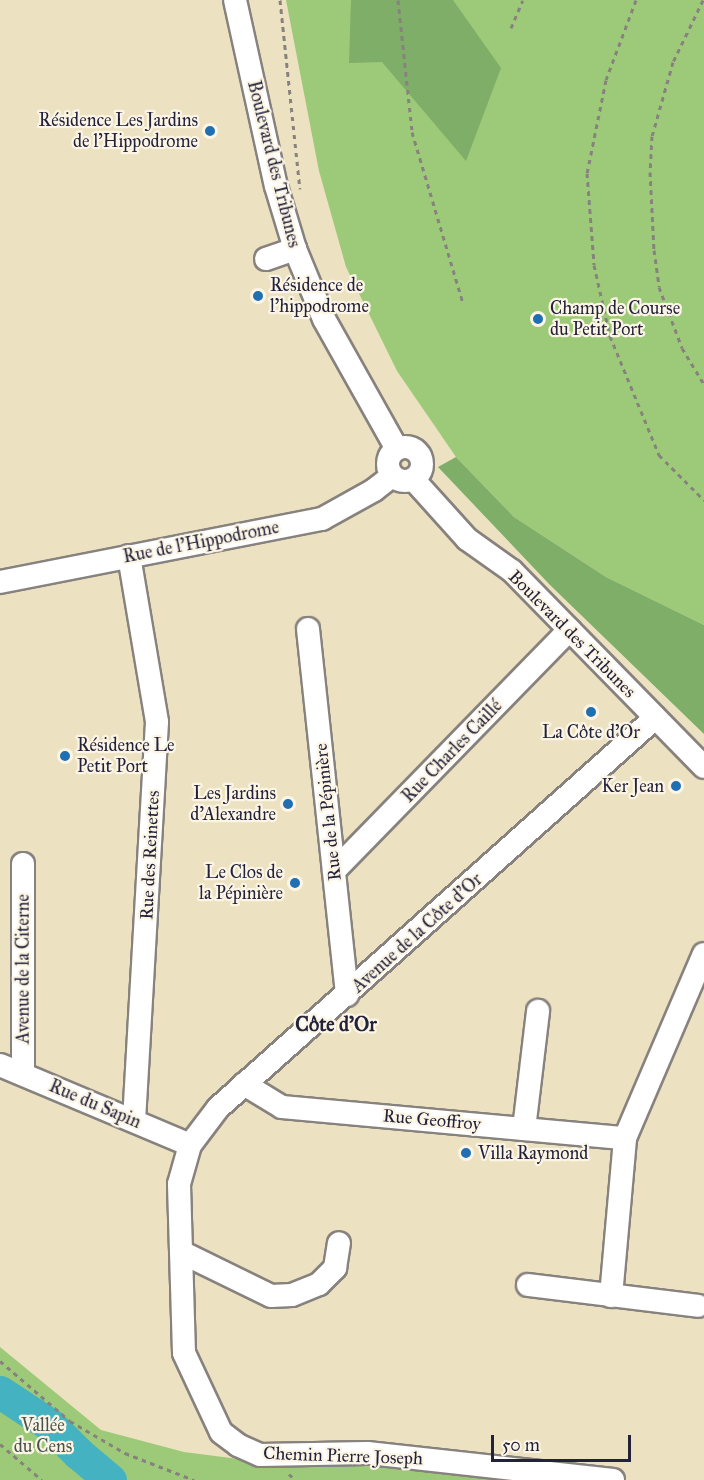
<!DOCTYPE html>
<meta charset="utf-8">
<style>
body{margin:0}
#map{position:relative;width:704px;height:1480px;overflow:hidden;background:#ece2c1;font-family:"IM FELL Great Primer",serif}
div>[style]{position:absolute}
.green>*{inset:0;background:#9dca78}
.forest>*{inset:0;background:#7eae68}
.river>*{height:33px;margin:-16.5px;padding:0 16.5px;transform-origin:16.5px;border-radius:16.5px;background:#45b2c1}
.path>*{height:3px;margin-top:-1.5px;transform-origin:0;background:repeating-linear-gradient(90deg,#87827e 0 4.5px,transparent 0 9px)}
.roads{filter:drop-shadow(2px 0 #87827e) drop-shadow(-2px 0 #87827e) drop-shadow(0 2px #87827e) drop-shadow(0 -2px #87827e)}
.minor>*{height:22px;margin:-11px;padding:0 11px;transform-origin:11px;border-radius:11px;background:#fff}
.minor>.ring{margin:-11px;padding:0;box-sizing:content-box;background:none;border:22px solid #fff;border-radius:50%}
.dots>*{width:16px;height:16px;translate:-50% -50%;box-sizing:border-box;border:3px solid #fcf5e5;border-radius:50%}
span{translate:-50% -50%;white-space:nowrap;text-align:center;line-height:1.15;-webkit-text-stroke:4.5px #fcf5e5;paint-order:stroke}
.poi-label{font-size:18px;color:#22223b}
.right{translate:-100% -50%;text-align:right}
.left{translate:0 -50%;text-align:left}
.street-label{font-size:18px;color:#22223b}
.park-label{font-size:18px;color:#47544d}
.neighbourhood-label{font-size:20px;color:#22223b;font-weight:700}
.scale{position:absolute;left:491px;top:1435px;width:140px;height:27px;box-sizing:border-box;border:3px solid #22223b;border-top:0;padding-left:8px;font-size:18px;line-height:21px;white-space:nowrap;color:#22223b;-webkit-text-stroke:4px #fcf5e5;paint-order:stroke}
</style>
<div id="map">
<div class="green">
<i style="clip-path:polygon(286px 0,704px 0,704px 625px,606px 577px,514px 517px,456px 457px,397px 371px,346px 267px,319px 171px)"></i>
<i style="clip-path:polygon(0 1347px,101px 1430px,184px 1452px,261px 1462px,484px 1471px,567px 1480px,0 1480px)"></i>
</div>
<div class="forest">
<i style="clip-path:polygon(351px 0,453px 0,501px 68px,466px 161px,382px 62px,349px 63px)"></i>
<i style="clip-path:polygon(456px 457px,514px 517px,606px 577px,704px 625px,704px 734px,550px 585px,438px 467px)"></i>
</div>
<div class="river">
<i style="left:0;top:1392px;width:60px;rotate:33.4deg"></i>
<i style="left:50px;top:1425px;width:40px;rotate:45deg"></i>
<i style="left:78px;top:1453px;width:42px;rotate:40.2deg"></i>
</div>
<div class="path">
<i style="left:280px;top:0;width:190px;rotate:84deg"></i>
<i style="left:398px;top:0;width:133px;rotate:83.9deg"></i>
<i style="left:412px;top:132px;width:178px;rotate:73.4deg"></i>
<i style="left:636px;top:0;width:85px;rotate:110.6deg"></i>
<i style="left:606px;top:80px;width:95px;rotate:101.5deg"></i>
<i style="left:587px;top:173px;width:92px;rotate:85.6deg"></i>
<i style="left:594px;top:265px;width:73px;rotate:77.3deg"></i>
<i style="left:610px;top:336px;width:129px;rotate:67.6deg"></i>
<i style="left:659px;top:455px;width:64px;rotate:45deg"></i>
<i style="left:703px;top:0;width:69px;rotate:115.8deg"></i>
<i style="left:673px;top:62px;width:77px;rotate:105.8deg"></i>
<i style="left:652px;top:136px;width:36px;rotate:93deg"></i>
<i style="left:650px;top:172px;width:78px;rotate:87.1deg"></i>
<i style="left:654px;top:250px;width:37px;rotate:82deg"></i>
<i style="left:659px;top:287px;width:65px;rotate:69.3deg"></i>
<i style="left:682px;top:348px;width:42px;rotate:58.6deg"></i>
<i style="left:511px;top:28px;width:30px;rotate:-67deg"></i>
<i style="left:0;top:1361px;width:92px;rotate:40.6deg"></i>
<i style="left:70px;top:1421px;width:64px;rotate:30.2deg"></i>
<i style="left:125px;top:1453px;width:74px;rotate:21.4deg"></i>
<i style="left:0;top:1444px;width:55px;rotate:40.6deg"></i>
<i style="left:289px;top:1474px;width:8px;rotate:45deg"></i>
</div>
<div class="roads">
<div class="minor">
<i style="left:235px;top:0;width:190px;rotate:77.6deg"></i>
<i style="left:276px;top:186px;width:66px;rotate:73.2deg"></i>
<i style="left:295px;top:249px;width:76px;rotate:67.5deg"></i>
<i style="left:324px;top:319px;width:149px;rotate:60.7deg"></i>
<i style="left:266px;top:259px;width:31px;rotate:-19deg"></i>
<i class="ring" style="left:388px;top:447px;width:12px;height:12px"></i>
<i style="left:413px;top:479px;width:81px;rotate:48deg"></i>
<i style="left:467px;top:539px;width:55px;rotate:35.4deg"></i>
<i style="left:512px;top:571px;width:274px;rotate:45.6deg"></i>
<i style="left:129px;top:556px;width:168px;rotate:80.4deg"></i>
<i style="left:157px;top:722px;width:399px;rotate:93.3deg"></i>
<i style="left:0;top:582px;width:328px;rotate:-11.1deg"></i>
<i style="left:322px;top:519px;width:60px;rotate:-29.1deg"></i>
<i style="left:374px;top:490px;width:23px;rotate:-38deg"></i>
<i style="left:308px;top:629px;width:368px;rotate:83.9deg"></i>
<i style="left:334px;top:871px;width:337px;rotate:-45.7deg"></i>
<i style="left:0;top:1065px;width:206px;rotate:22.8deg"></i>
<i style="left:23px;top:1074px;width:210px;rotate:-90deg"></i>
<i style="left:244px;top:1084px;width:44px;rotate:31.2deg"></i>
<i style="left:282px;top:1107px;width:344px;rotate:5.2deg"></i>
<i style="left:524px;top:1129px;width:119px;rotate:-83.2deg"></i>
<i style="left:181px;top:1252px;width:100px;rotate:26.1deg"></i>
<i style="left:271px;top:1296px;width:21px;rotate:-3deg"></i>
<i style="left:292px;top:1295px;width:29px;rotate:-22deg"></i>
<i style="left:319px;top:1284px;width:23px;rotate:-45deg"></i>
<i style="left:335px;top:1268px;width:25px;rotate:-81deg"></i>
<i style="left:528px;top:1285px;width:171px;rotate:7deg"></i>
<i style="left:611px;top:1296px;width:159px;rotate:-84.9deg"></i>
<i style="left:625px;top:1138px;width:200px;rotate:-66.8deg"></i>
<i style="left:613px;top:1480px;width:247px;rotate:-173.7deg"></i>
<i style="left:367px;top:1453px;width:107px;rotate:178.9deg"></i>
<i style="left:260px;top:1455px;width:24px;rotate:-156deg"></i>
<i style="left:238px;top:1445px;width:21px;rotate:-143deg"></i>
<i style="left:221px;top:1432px;width:87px;rotate:-115.1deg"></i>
<i style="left:184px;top:1353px;width:169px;rotate:-91.7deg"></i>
<i style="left:179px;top:1184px;width:41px;rotate:-74.2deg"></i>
<i style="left:190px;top:1145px;width:46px;rotate:-52.9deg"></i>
<i style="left:218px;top:1108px;width:586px;rotate:-41.75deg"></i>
</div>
</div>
<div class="dots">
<i style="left:210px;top:131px;background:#1f6fb2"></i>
<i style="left:258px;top:296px;background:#1f6fb2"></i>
<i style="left:538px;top:319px;background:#1f6fb2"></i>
<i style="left:591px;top:712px;background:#1f6fb2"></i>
<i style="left:65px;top:756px;background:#1f6fb2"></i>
<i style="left:676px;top:786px;background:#1f6fb2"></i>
<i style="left:288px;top:804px;background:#1f6fb2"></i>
<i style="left:295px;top:883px;background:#1f6fb2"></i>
<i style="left:466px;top:1153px;background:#1f6fb2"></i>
</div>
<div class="poi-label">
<span class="right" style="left:198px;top:131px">Résidence Les Jardins<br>de l'Hippodrome</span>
<span class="left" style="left:270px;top:296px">Résidence de<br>l'hippodrome</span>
<span class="left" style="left:550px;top:319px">Champ de Course<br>du Petit Port</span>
<span style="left:591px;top:732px">La Côte d'Or</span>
<span class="left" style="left:77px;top:756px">Résidence Le<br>Petit Port</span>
<span class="right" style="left:664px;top:786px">Ker Jean</span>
<span class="right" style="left:276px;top:804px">Les Jardins<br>d'Alexandre</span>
<span class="right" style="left:283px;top:883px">Le Clos de<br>la Pépinière</span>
<span class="left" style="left:478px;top:1153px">Villa Raymond</span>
</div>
<div class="street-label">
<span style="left:274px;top:164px;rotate:76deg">Boulevard des Tribunes</span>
<span style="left:201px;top:542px;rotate:-11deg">Rue de l'Hippodrome</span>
<span style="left:572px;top:634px;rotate:45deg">Boulevard des Tribunes</span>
<span style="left:452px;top:751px;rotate:-46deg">Rue Charles Caillé</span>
<span style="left:328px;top:812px;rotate:-96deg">Rue de la Pépinière</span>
<span style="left:150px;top:855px;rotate:-87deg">Rue des Reinettes</span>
<span style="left:417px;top:933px;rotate:-42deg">Avenue de la Côte d'Or</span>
<span style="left:23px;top:969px;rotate:-90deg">Avenue de la Citerne</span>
<span style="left:95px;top:1104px;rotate:23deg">Rue du Sapin</span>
<span style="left:432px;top:1120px;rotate:5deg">Rue Geoffroy</span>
<span style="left:343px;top:1456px;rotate:2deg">Chemin Pierre Joseph</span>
</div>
<div class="park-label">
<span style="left:43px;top:1436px">Vallée<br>du Cens</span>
</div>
<div class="neighbourhood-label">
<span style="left:336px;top:1024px">Côte d'Or</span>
</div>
<div class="scale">50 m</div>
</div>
